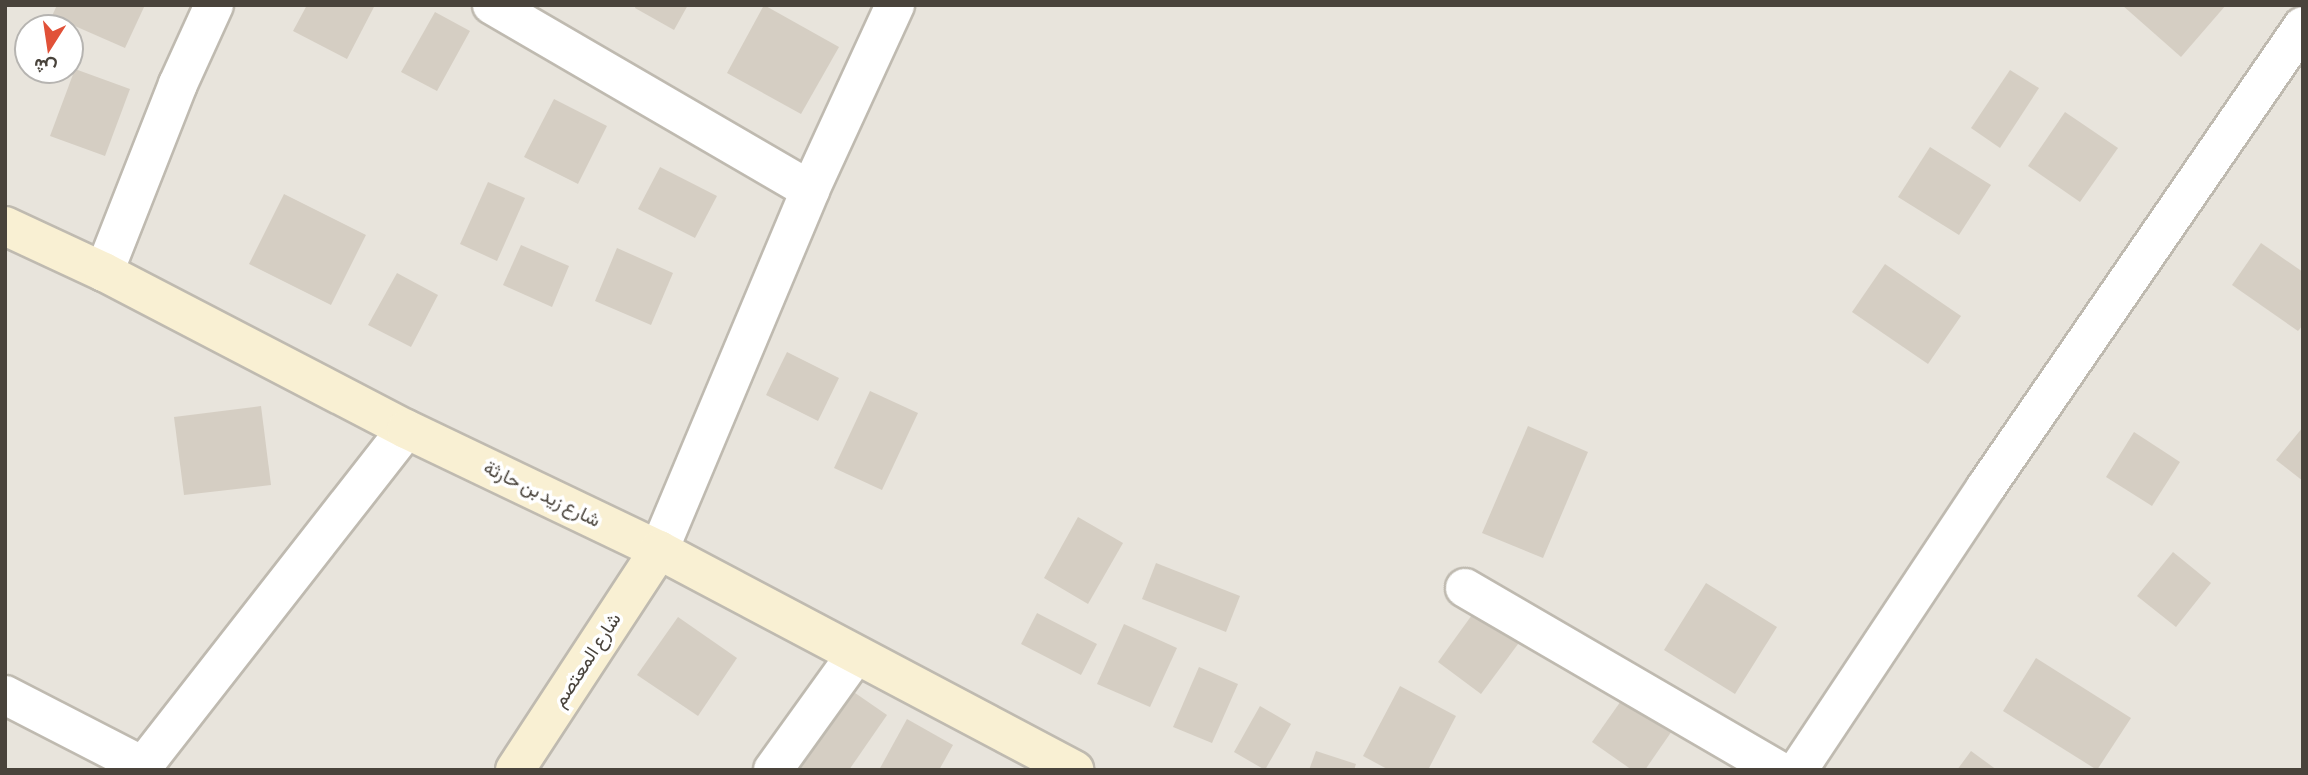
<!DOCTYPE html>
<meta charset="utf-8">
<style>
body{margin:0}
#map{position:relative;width:2308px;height:775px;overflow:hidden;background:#f5f2ed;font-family:"Asap Condensed",Vazirmatn,sans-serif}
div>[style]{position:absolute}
.residential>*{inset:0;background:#e8e4dc}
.building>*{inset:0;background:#d5cec3}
.roads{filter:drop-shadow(2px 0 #bfbab0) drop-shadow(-2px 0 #bfbab0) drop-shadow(0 2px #bfbab0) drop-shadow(0 -2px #bfbab0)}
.street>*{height:38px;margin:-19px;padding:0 19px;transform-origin:19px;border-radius:19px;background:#fff}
.secondary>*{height:38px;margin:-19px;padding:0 19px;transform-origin:19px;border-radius:19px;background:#f9f0d3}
span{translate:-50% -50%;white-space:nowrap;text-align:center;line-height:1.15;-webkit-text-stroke:7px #fff;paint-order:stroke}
.street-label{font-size:19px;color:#49433b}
.frame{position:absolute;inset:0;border:7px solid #49433b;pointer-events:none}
.north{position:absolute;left:14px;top:14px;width:70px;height:70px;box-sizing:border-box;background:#fff;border:2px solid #b6b4b1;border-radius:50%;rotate:192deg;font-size:19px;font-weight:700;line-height:28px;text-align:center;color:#49433b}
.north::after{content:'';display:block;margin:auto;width:24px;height:32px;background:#e15138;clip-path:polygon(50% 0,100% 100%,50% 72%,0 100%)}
</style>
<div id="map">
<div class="residential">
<i style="clip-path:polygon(evenodd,5px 5px,2303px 5px,2303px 770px,5px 770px,5px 5px,28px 28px,70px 28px,70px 70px,28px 70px,28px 28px)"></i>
</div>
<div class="building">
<i style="clip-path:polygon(57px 5px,145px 5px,125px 48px,52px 16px)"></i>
<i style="clip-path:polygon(307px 5px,375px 5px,347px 59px,293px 31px)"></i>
<i style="clip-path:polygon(636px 5px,688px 5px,674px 30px,635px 8px)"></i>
<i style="clip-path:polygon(764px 5px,839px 47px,801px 114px,727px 73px)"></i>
<i style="clip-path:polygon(2122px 5px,2226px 5px,2181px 57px)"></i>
<i style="clip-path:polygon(435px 12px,470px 31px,437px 91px,401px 72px)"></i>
<i style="clip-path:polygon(75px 69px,130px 89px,105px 156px,50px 136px)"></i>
<i style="clip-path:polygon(2010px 70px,2039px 88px,2000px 148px,1971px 128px)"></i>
<i style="clip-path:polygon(554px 99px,607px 126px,578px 184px,524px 157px)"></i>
<i style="clip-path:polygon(2065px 112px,2118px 148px,2080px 202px,2028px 166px)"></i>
<i style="clip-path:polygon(1930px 147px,1991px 185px,1959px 235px,1898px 197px)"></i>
<i style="clip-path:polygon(660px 167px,717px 196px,695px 238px,638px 209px)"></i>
<i style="clip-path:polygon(488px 182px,525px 198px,497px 261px,460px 244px)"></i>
<i style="clip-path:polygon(284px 194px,366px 235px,331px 305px,249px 264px)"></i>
<i style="clip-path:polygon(2261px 243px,2303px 272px,2303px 325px,2298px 331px,2232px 285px)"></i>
<i style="clip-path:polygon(521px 245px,569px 266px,552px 307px,503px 285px)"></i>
<i style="clip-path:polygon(617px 248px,673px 273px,651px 325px,595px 301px)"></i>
<i style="clip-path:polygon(1885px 264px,1961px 316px,1928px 364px,1852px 312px)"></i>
<i style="clip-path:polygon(397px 273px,438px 295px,411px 347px,368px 325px)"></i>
<i style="clip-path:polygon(787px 352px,839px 378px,818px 421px,766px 395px)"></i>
<i style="clip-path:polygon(870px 391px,918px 413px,882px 490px,834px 468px)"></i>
<i style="clip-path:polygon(261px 406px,271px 485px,184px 495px,174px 417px)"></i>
<i style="clip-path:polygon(1528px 426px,1588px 452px,1543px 558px,1482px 533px)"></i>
<i style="clip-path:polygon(2303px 427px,2303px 481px,2276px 460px)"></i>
<i style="clip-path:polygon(2134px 432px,2180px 462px,2152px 506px,2106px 477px)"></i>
<i style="clip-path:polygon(1078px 517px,1123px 543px,1088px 604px,1044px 578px)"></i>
<i style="clip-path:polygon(2173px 552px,2211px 583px,2176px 627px,2137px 596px)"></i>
<i style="clip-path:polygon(1156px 563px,1240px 596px,1226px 632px,1142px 599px)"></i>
<i style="clip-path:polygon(1706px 583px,1777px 627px,1735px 694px,1664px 650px)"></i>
<i style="clip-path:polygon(1477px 608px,1521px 640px,1481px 694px,1438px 662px)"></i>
<i style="clip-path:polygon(1037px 613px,1097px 644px,1081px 675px,1021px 644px)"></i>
<i style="clip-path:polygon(678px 617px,737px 658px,698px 716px,637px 675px)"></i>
<i style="clip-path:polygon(1124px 624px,1177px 648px,1150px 707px,1097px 684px)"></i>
<i style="clip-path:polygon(2036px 658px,2131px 718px,2097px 770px,2003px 711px)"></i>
<i style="clip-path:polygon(1199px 667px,1238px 684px,1212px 743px,1173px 727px)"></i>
<i style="clip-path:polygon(845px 686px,887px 715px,849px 770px,788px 770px)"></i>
<i style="clip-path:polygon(1400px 686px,1456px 716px,1428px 770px,1389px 770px,1363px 756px)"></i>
<i style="clip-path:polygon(1628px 691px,1676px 725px,1645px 770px,1632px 770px,1592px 742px)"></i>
<i style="clip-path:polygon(1260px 706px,1291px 724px,1265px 770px,1234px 752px)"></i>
<i style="clip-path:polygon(907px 719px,953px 745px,939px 770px,879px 770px)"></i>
<i style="clip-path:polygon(1316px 751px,1356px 764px,1354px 770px,1309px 770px)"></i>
<i style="clip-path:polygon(1971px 751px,1997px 770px,1957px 770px)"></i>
</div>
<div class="roads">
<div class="street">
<i style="left:492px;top:5px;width:368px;rotate:30.2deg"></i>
<i style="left:104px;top:272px;width:202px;rotate:-68.5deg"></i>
<i style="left:178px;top:84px;width:87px;rotate:-65.5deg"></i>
<i style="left:659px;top:550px;width:390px;rotate:-67.2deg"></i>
<i style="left:810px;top:190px;width:204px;rotate:-65.3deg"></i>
<i style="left:1465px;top:588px;width:362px;rotate:30.2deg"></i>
<i style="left:5px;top:695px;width:155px;rotate:27.2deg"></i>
<i style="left:140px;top:770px;width:432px;rotate:-52deg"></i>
<i style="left:773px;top:770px;width:140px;rotate:-54.3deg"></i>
<i style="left:1798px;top:770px;width:340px;rotate:-56.4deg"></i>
<i style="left:1986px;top:487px;width:559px;rotate:-55.49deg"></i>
</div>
<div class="secondary">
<i style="left:5px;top:226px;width:109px;rotate:24.9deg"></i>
<i style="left:104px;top:272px;width:340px;rotate:27.5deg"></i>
<i style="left:406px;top:429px;width:280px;rotate:25.6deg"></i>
<i style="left:659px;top:550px;width:470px;rotate:27.9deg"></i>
<i style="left:515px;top:770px;width:263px;rotate:-56.8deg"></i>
</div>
</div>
<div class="street-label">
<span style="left:542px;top:494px;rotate:26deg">شارع زيد بن حارثة</span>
<span style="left:587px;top:660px;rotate:-57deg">شارع المعتصم</span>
</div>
<div class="frame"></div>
<div class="north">ش</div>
</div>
